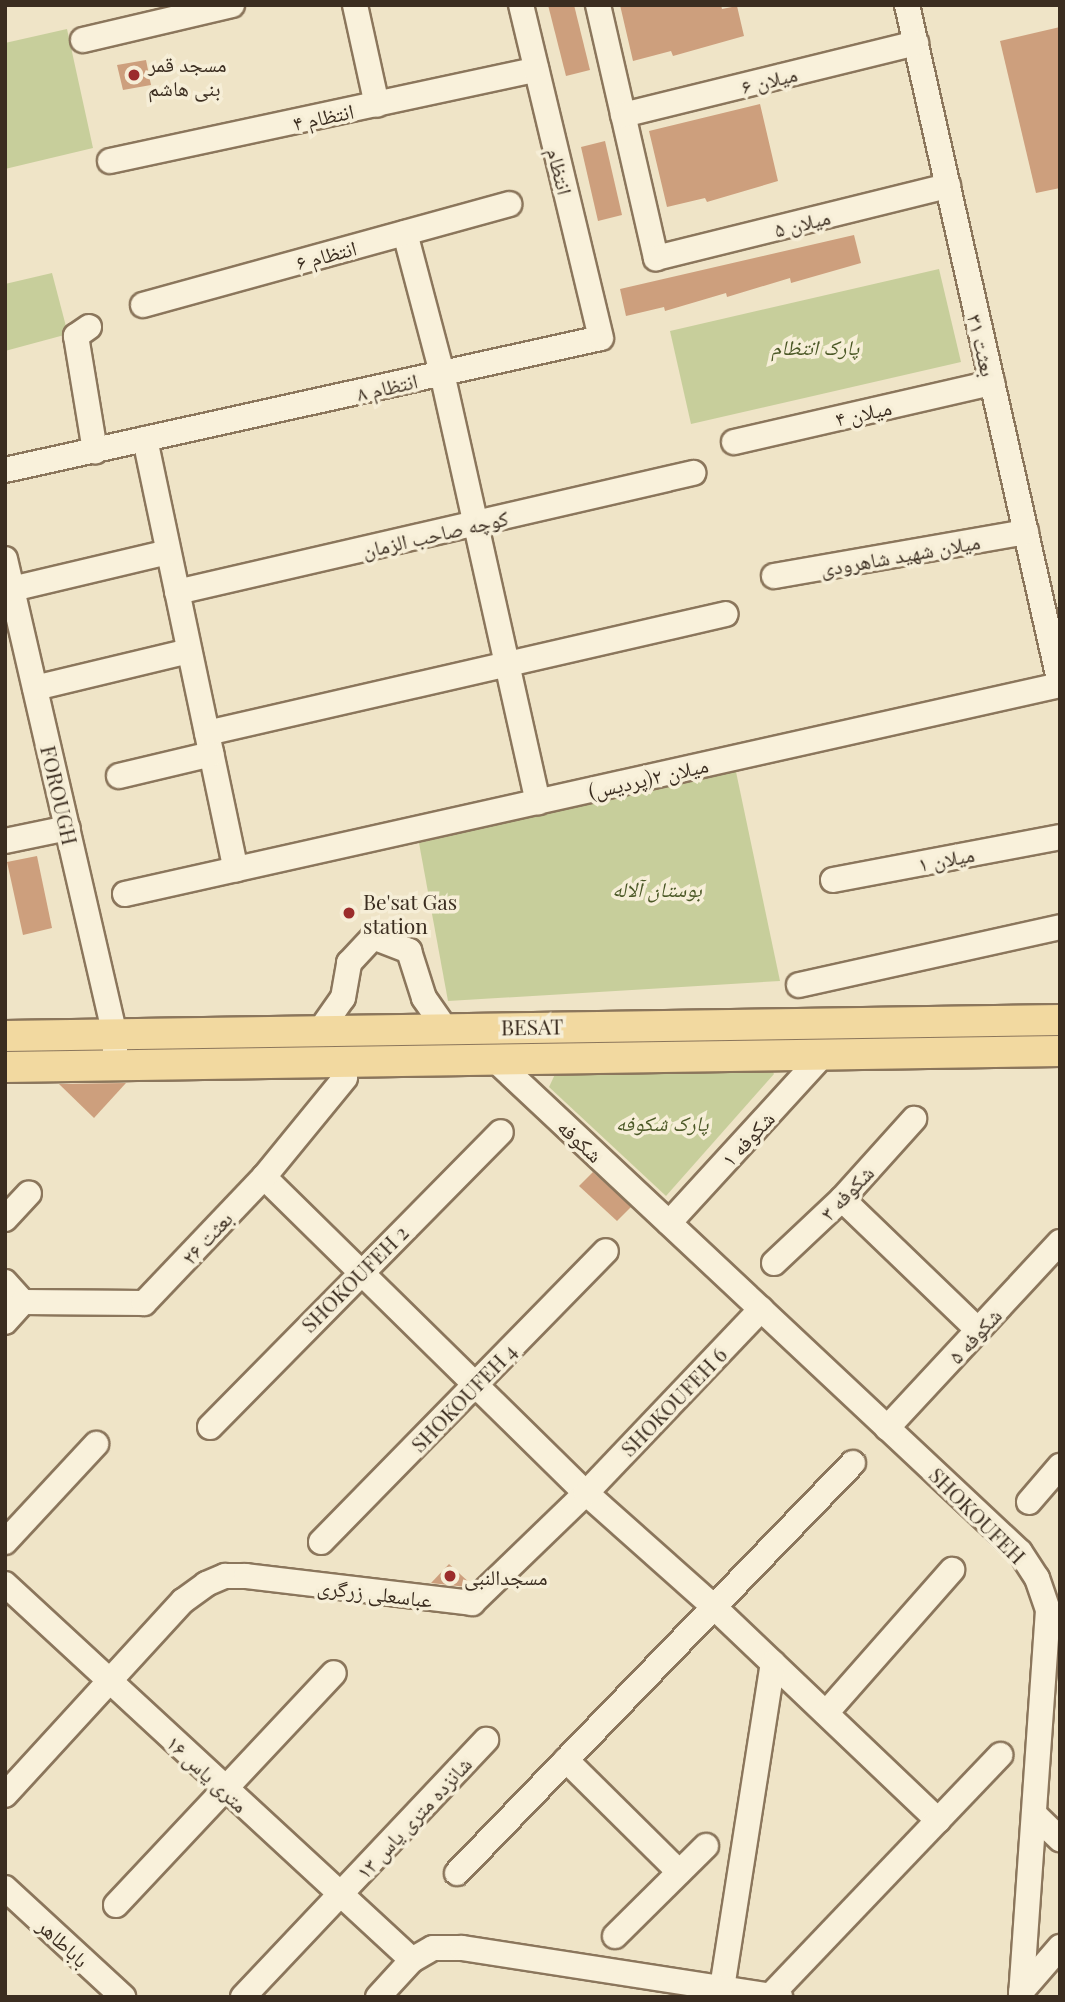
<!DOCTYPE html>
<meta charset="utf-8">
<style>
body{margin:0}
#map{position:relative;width:1065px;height:2002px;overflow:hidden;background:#efe4c7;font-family:"Playfair Display","Noto Naskh Arabic",serif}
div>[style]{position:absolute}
.green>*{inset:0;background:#c7ce9b}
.building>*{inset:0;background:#cd9f7d}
.roads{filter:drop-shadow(2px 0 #8b765c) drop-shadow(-2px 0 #8b765c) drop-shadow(0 2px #8b765c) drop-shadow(0 -2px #8b765c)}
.minor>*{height:24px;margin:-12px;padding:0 12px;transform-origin:12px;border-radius:12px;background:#f9f1db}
.major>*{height:30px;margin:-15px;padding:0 15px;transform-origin:15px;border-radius:15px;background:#f2d9a0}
.dots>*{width:19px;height:19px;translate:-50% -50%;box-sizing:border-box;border:4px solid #f6eed7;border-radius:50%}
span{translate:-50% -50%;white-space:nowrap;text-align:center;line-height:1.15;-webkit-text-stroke:7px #f6eed7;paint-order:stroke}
.poi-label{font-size:21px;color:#3b2d20}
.left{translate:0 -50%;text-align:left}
.street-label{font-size:21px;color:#3b2d20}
.park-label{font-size:21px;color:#4b5826;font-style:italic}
.frame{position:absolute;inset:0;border:7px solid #3b2d20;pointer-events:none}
</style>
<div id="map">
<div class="green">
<i style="clip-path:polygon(67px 29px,93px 148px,5px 169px,5px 43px)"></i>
<i style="clip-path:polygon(939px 269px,961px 362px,691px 424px,670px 331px)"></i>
<i style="clip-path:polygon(52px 273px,68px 334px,5px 351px,5px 284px)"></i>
<i style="clip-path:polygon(735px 767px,780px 981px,448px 1001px,419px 843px)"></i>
<i style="clip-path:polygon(770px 1067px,774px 1074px,666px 1196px,549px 1087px,557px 1070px)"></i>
</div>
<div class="building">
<i style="clip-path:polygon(548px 5px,574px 5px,590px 70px,566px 76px)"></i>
<i style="clip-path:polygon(620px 5px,721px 5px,722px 9px,737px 6px,744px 36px,673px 56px,671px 51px,633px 61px)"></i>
<i style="clip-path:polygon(1060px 27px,1060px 188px,1036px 193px,1000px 41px)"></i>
<i style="clip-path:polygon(146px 60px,151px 85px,123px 90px,117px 65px)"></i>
<i style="clip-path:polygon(760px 104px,778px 181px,707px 202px,705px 198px,667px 207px,649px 131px)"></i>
<i style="clip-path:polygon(605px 141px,622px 215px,598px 221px,581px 147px)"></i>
<i style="clip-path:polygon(854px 235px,861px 263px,791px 283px,790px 278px,727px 297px,726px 293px,665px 311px,664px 307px,626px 316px,620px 289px)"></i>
<i style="clip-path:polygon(37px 856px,52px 928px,23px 935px,7px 862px)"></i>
<i style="clip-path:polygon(126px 1083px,94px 1118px,59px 1084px)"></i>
<i style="clip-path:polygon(593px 1172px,631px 1207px,617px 1221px,579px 1186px)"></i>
<i style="clip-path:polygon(449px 1564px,471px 1584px,467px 1587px,431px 1583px)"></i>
</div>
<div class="roads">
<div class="minor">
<i style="left:355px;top:5px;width:102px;rotate:77.6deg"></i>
<i style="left:598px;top:5px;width:260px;rotate:77.1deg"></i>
<i style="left:656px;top:258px;width:301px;rotate:-13.9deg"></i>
<i style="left:907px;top:5px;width:696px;rotate:77.3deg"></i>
<i style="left:83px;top:40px;width:153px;rotate:-13.2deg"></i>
<i style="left:623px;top:115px;width:302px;rotate:-13.8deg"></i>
<i style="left:110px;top:161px;width:436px;rotate:-12.1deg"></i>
<i style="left:405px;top:233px;width:145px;rotate:75.2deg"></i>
<i style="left:442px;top:373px;width:440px;rotate:77.4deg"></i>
<i style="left:143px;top:305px;width:380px;rotate:-15.4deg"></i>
<i style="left:89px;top:327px;width:16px;rotate:145deg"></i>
<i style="left:76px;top:336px;width:117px;rotate:80.6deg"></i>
<i style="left:145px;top:439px;width:440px;rotate:78.1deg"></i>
<i style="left:734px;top:442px;width:265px;rotate:-12.9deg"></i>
<i style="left:5px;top:470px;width:610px;rotate:-12.49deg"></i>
<i style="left:601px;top:338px;width:342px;rotate:-103.5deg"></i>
<i style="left:5px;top:559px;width:484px;rotate:77deg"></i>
<i style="left:114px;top:1031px;width:20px;rotate:87deg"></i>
<i style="left:774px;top:576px;width:256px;rotate:-9.9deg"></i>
<i style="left:12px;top:589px;width:160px;rotate:-13.3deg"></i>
<i style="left:177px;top:592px;width:530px;rotate:-12.99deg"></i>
<i style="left:35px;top:688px;width:158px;rotate:-13.5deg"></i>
<i style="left:207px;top:733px;width:532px;rotate:-12.91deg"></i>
<i style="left:119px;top:776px;width:95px;rotate:-13.4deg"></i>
<i style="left:5px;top:841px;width:64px;rotate:-11.7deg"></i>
<i style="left:833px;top:880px;width:231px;rotate:-10.7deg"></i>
<i style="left:125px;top:894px;width:958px;rotate:-12.6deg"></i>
<i style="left:799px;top:985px;width:267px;rotate:-12.5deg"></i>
<i style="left:321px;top:1029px;width:38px;rotate:-55deg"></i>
<i style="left:343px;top:998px;width:36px;rotate:-80deg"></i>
<i style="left:349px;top:963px;width:35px;rotate:-47deg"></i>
<i style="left:373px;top:937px;width:39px;rotate:21deg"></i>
<i style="left:409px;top:951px;width:49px;rotate:72.3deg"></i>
<i style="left:424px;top:998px;width:35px;rotate:55deg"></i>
<i style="left:493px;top:1058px;width:722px;rotate:43.15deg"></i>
<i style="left:1020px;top:1552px;width:31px;rotate:57deg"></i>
<i style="left:1037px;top:1578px;width:34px;rotate:71deg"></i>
<i style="left:1048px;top:1610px;width:388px;rotate:94deg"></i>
<i style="left:264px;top:1177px;width:451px;rotate:44.5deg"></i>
<i style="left:586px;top:1493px;width:170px;rotate:41.7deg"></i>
<i style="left:713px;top:1606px;width:311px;rotate:43.6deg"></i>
<i style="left:842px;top:1199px;width:189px;rotate:43.9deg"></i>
<i style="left:5px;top:1219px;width:35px;rotate:-47deg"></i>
<i style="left:669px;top:1223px;width:229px;rotate:-47.5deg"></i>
<i style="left:774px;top:1263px;width:93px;rotate:-43.3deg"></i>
<i style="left:842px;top:1199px;width:108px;rotate:-48deg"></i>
<i style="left:5px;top:1282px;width:27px;rotate:48deg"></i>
<i style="left:23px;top:1302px;width:121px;rotate:0.5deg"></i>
<i style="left:144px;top:1303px;width:174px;rotate:-46.4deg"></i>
<i style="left:264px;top:1177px;width:128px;rotate:-50.7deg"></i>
<i style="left:5px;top:1322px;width:27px;rotate:-48deg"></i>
<i style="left:210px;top:1427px;width:414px;rotate:-45.4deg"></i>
<i style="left:887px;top:1428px;width:254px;rotate:-47.1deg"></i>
<i style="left:1029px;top:1502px;width:48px;rotate:-49.3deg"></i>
<i style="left:5px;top:1542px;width:134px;rotate:-47.1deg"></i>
<i style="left:321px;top:1542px;width:407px;rotate:-45.6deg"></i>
<i style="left:5px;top:1584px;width:554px;rotate:42.73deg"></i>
<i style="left:826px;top:1713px;width:191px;rotate:-48.6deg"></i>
<i style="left:566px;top:1760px;width:159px;rotate:44.7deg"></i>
<i style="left:5px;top:1795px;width:263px;rotate:-47.5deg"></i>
<i style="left:183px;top:1601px;width:29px;rotate:-36deg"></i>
<i style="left:206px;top:1584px;width:21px;rotate:-23deg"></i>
<i style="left:225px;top:1576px;width:21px"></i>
<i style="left:246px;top:1576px;width:228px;rotate:6.8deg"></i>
<i style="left:472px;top:1603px;width:158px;rotate:-44deg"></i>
<i style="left:586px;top:1493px;width:254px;rotate:-46.4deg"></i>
<i style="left:1035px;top:1815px;width:35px;rotate:44deg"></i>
<i style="left:457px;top:1873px;width:570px;rotate:-46deg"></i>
<i style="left:5px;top:1888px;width:161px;rotate:42.7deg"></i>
<i style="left:116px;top:1905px;width:318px;rotate:-46.8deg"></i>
<i style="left:615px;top:1936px;width:128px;rotate:-44.7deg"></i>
<i style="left:722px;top:1988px;width:329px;rotate:-81.1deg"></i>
<i style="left:1021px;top:1992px;width:60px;rotate:-49.1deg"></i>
<i style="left:771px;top:1995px;width:332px;rotate:-46.3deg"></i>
<i style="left:243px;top:1997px;width:354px;rotate:-46.6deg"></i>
<i style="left:378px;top:1997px;width:50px;rotate:-47.4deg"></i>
<i style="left:412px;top:1960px;width:24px;rotate:-30deg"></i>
<i style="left:433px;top:1948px;width:29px"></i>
<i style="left:462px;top:1948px;width:322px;rotate:8.8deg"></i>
</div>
<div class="major">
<i style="left:5px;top:1036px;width:1055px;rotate:-0.87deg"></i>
<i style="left:5px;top:1067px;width:1055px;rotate:-0.87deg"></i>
</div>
</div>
<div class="dots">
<i style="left:134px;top:75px;background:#9b2c2b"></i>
<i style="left:349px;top:913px;background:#9b2c2b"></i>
<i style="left:450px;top:1576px;background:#9b2c2b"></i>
</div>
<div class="poi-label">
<span class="left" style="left:148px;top:75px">مسجد قمر<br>بنی هاشم</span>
<span class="left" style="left:363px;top:913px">Be'sat Gas<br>station</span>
<span class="left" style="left:464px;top:1576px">مسجدالنبی</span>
</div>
<div class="street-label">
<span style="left:769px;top:79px;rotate:-14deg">میلان ۶</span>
<span style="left:323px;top:116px;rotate:-12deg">انتظام ۴</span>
<span style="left:561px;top:171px;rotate:76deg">انتظام</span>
<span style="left:802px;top:222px;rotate:-14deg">میلان ۵</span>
<span style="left:326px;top:254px;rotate:-15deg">انتظام ۶</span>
<span style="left:983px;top:345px;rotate:77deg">بعثت ۳۱</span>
<span style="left:387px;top:386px;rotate:-13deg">انتظام ۸</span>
<span style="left:863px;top:412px;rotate:-13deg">میلان ۴</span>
<span style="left:435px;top:533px;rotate:-13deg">کوچه صاحب الزمان</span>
<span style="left:900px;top:554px;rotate:-10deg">میلان شهید شاهرودی</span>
<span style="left:648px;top:777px;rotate:-13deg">میلان ۲(پردیس)</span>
<span style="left:60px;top:795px;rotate:77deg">FOROUGH</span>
<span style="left:946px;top:858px;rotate:-11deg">میلان ۱</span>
<span style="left:532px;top:1026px;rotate:-1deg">BESAT</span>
<span style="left:747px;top:1138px;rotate:-47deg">شکوفه ۱</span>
<span style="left:581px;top:1140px;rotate:43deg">شکوفه</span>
<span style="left:846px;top:1192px;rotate:-46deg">شکوفه ۳</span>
<span style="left:206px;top:1237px;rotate:-47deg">بعثت ۲۶</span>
<span style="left:354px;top:1278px;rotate:-45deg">SHOKOUFEH 2</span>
<span style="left:974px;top:1335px;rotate:-47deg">شکوفه ۵</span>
<span style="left:463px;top:1397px;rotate:-46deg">SHOKOUFEH 4</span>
<span style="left:673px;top:1401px;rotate:-46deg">SHOKOUFEH 6</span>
<span style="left:978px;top:1515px;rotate:45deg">SHOKOUFEH</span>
<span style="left:375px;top:1592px;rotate:7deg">عباسعلی زرگری</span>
<span style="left:208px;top:1773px;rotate:43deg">۱۶ متری یاس</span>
<span style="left:413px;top:1817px;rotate:-47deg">شانزده متری یاس ۱۳</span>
<span style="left:64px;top:1942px;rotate:43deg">باباطاهر</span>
</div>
<div class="park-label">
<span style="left:815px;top:346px">پارک انتظام</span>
<span style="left:657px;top:888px">بوستان آلاله</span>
<span style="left:662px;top:1122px">پارک شکوفه</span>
</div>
<div class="frame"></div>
</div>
